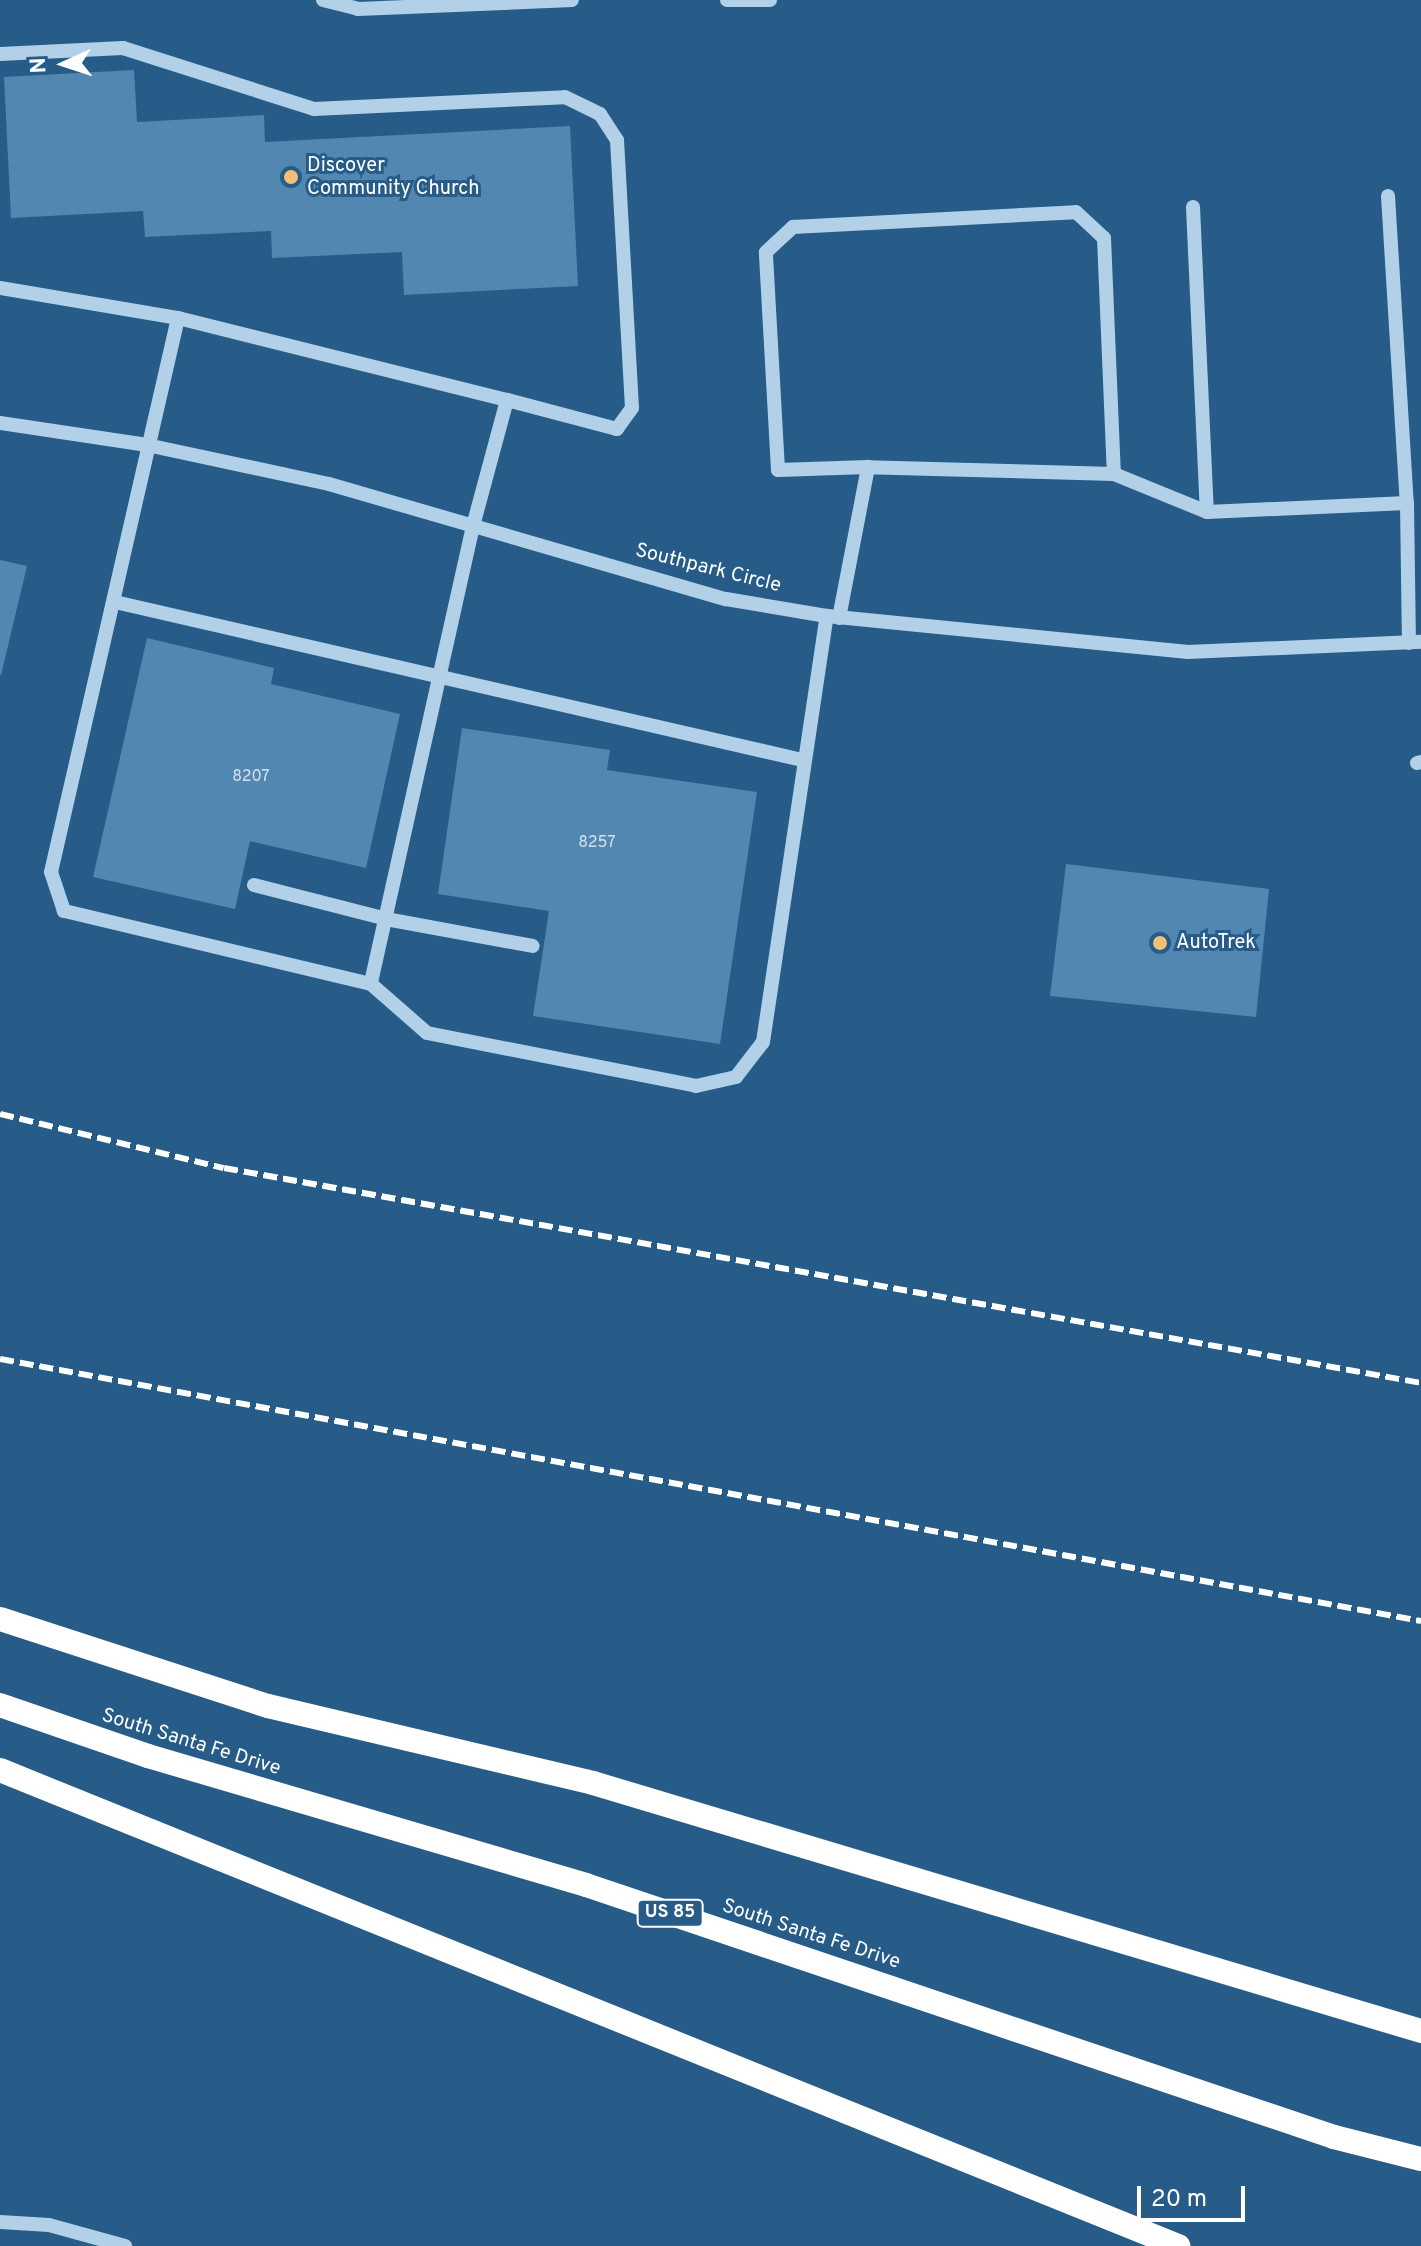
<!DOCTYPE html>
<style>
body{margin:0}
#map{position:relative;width:1421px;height:2246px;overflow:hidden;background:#265c87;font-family:Overpass,sans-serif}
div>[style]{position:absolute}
.building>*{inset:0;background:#5287b1}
.minor>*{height:14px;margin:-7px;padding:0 7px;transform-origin:7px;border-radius:7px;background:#b2d1e9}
.highway>*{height:24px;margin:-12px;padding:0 12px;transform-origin:12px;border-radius:12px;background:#fff}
.rail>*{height:6px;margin-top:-3px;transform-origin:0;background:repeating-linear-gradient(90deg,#fff 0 14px,transparent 0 20px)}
.dots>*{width:22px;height:22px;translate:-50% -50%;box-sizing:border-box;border:4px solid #265c87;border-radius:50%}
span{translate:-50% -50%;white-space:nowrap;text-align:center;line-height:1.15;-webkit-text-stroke:6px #265c87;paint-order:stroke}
.number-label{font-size:16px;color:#d4e1ec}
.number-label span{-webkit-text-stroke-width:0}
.shield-label span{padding:2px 6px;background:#265c87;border:2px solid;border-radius:6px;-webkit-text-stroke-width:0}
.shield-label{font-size:18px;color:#fff;font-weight:700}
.poi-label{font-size:20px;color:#fff}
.left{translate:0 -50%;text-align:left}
.street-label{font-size:20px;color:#fff}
.north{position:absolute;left:24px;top:24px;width:80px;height:80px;-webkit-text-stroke:6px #265c87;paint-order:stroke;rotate:267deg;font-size:22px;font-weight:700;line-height:32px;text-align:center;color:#fff}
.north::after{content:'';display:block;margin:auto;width:28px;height:36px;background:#fff;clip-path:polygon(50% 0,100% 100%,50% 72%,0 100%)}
.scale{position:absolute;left:1137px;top:2186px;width:108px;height:36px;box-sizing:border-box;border:4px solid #fff;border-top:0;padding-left:10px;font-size:24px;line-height:28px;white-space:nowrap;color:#fff;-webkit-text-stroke:6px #265c87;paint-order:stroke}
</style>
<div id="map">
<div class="building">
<i style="clip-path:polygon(134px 70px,137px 122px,264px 115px,265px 142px,570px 126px,578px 286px,404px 295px,402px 252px,272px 258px,271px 231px,145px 237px,143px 211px,11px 218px,4px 77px)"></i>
<i style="clip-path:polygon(0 560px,27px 566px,1px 675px,0 675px)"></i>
<i style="clip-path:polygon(147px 638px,274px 668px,271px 684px,400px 714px,366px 868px,250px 841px,235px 909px,93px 877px)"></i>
<i style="clip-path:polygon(462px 728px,610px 750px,607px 770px,757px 792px,720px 1044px,533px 1016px,549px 911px,438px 894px)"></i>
<i style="clip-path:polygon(1066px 864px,1269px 889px,1256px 1017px,1050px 996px)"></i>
</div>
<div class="minor">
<i style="left:323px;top:0;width:36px;rotate:14deg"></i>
<i style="left:358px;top:9px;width:214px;rotate:-2.4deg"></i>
<i style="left:727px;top:0;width:43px"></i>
<i style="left:0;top:54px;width:123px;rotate:-2.8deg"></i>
<i style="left:123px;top:48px;width:201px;rotate:17.7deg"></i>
<i style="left:314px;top:109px;width:251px;rotate:-2.7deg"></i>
<i style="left:565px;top:97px;width:39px;rotate:26deg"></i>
<i style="left:600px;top:114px;width:31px;rotate:57deg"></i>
<i style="left:617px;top:140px;width:268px;rotate:86.8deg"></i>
<i style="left:632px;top:408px;width:26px;rotate:126deg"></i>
<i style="left:617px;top:429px;width:114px;rotate:-165.2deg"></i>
<i style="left:1388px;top:196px;width:308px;rotate:86.5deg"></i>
<i style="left:1193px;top:207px;width:305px;rotate:87.4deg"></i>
<i style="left:0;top:288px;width:181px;rotate:9.6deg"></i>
<i style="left:178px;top:318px;width:339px;rotate:14deg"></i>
<i style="left:507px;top:400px;width:131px;rotate:105.1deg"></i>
<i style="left:473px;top:526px;width:469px;rotate:102.6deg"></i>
<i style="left:371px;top:984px;width:316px;rotate:-166.6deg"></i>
<i style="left:64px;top:911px;width:41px;rotate:-108.4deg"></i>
<i style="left:51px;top:872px;width:568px;rotate:-77.09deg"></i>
<i style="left:0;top:423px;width:149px;rotate:8.5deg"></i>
<i style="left:147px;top:445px;width:186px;rotate:12.1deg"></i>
<i style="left:329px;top:484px;width:413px;rotate:16.2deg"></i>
<i style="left:726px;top:599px;width:102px;rotate:9.6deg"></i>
<i style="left:827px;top:616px;width:363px;rotate:5.7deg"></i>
<i style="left:1188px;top:652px;width:233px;rotate:-2.5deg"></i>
<i style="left:1114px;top:474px;width:100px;rotate:22.2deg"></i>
<i style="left:1207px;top:512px;width:200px;rotate:-2.6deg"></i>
<i style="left:1407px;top:503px;width:140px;rotate:89.2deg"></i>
<i style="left:115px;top:602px;width:705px;rotate:12.95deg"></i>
<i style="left:839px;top:618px;width:154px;rotate:-79.1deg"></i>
<i style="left:868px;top:467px;width:90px;rotate:178.1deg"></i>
<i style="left:778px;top:470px;width:218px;rotate:-93.2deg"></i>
<i style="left:766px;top:252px;width:37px;rotate:-43deg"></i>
<i style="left:793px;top:227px;width:283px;rotate:-3deg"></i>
<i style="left:1076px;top:212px;width:38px;rotate:43deg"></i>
<i style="left:1104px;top:238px;width:236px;rotate:87.6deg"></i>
<i style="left:1114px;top:474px;width:246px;rotate:-178.4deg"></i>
<i style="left:1417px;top:763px;width:4px;rotate:-14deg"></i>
<i style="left:254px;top:885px;width:136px;rotate:14.4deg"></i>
<i style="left:386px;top:919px;width:149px;rotate:10.4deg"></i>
<i style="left:371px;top:984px;width:74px;rotate:41.2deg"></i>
<i style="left:427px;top:1033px;width:274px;rotate:11.1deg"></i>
<i style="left:696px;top:1086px;width:41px;rotate:-12.7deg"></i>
<i style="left:736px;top:1077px;width:44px;rotate:-52.4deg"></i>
<i style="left:763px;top:1042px;width:431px;rotate:-81.5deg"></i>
<i style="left:0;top:2222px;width:49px;rotate:3.5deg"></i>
<i style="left:49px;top:2225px;width:79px;rotate:15.4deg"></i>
</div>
<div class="highway">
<i style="left:0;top:1619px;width:282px;rotate:18deg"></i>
<i style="left:268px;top:1706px;width:334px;rotate:13.3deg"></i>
<i style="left:593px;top:1783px;width:864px;rotate:16.67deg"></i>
<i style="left:0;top:1705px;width:157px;rotate:19deg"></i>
<i style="left:148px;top:1756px;width:457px;rotate:16.4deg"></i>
<i style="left:586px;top:1885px;width:789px;rotate:18.62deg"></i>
<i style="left:1334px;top:2137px;width:90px;rotate:14.2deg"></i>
<i style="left:0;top:1770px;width:1271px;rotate:22deg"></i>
</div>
<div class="rail">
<i style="left:0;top:1114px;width:230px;rotate:13.6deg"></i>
<i style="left:224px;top:1168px;width:1216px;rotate:10.18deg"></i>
<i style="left:0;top:1359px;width:1445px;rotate:10.45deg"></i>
</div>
<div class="dots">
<i style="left:291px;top:177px;background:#f2c076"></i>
<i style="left:1160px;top:943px;background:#f2c076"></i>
</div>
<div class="number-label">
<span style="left:251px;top:777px">8207</span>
<span style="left:597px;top:843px">8257</span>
</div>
<div class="shield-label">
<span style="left:670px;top:1913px">US 85</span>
</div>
<div class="poi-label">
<span class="left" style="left:307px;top:178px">Discover<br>Community Church</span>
<span class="left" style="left:1176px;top:943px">AutoTrek</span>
</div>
<div class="street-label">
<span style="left:708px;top:569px;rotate:14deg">Southpark Circle</span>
<span style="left:191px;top:1743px;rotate:17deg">South Santa Fe Drive</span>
<span style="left:811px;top:1935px;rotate:18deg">South Santa Fe Drive</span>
</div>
<div class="north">N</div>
<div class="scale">20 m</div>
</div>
